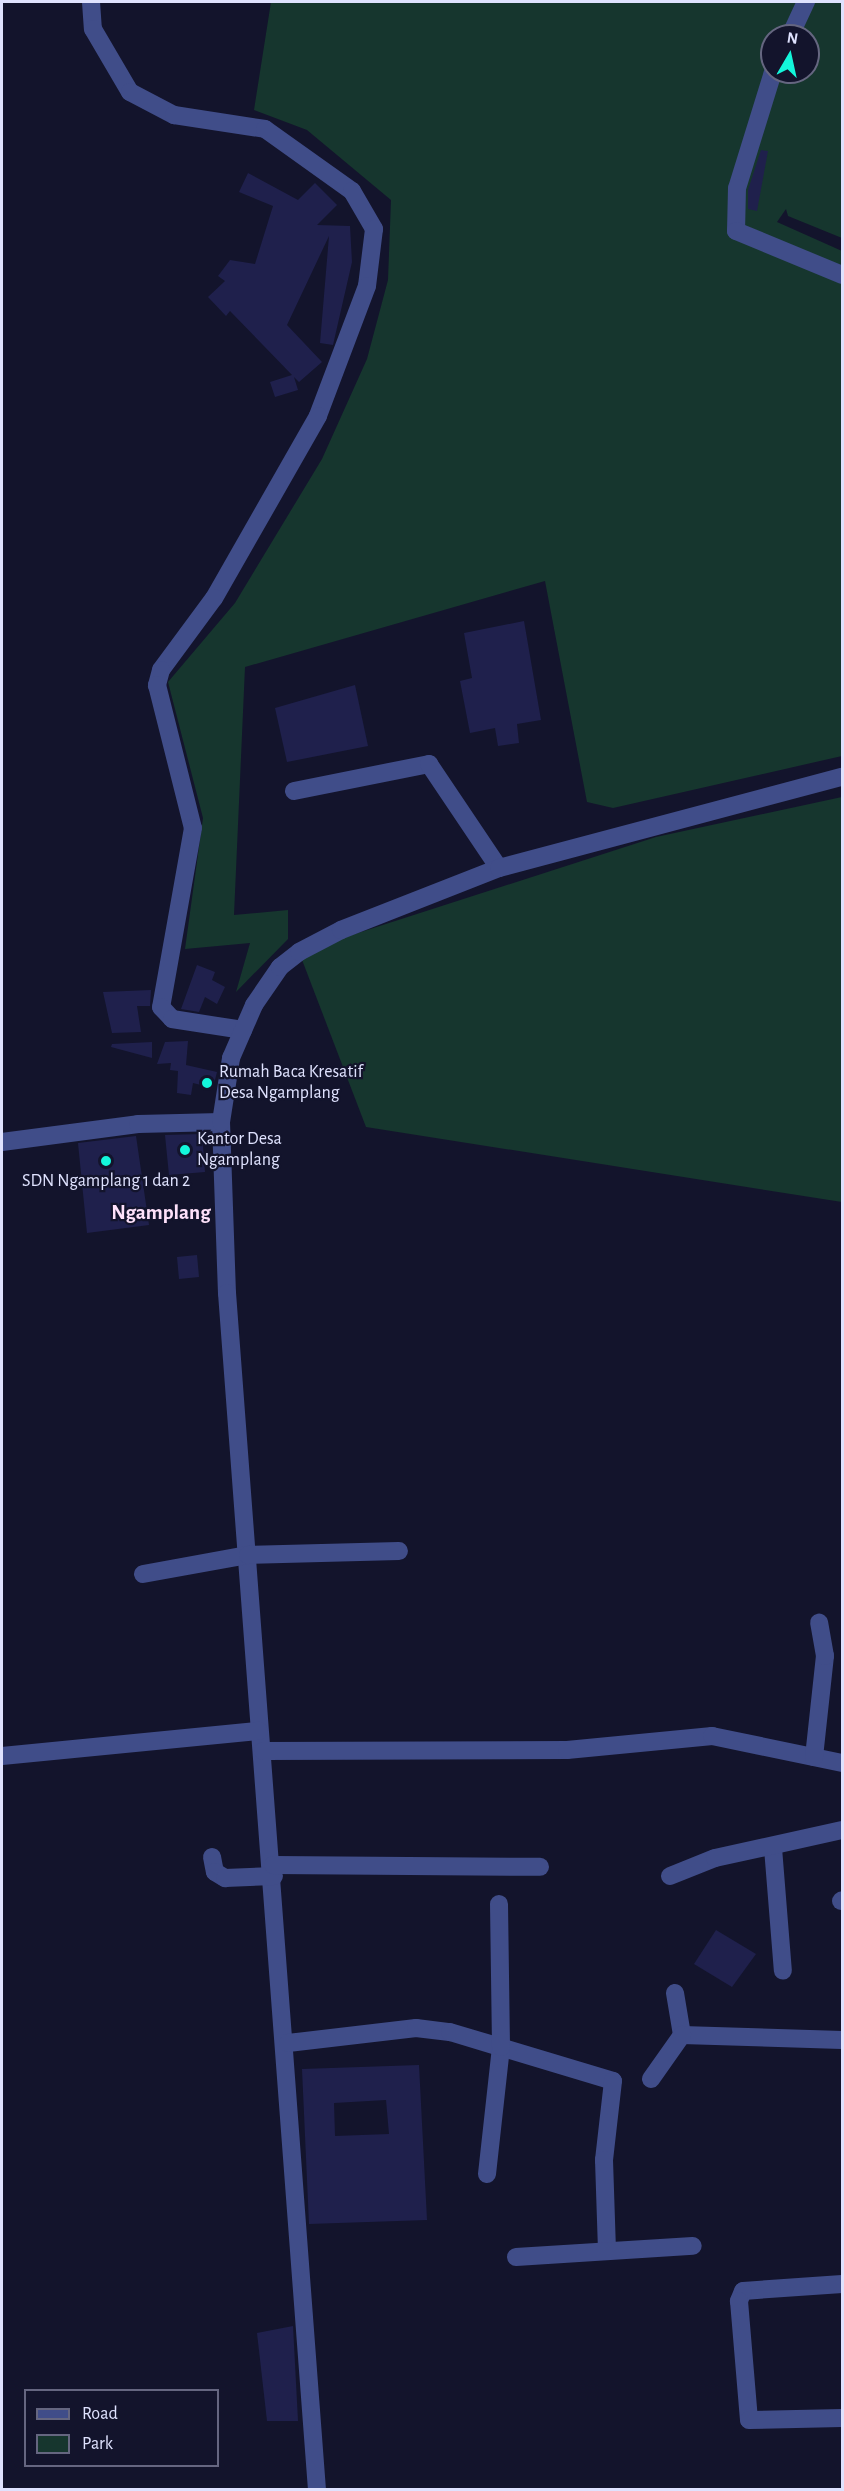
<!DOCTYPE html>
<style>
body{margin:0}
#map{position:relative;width:844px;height:2491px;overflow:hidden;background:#13142c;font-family:"Alegreya Sans",sans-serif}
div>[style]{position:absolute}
.green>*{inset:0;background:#16362e}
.building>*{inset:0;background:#1f204c}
.minor>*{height:18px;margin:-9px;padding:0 9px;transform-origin:9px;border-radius:9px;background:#404d89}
.dots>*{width:16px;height:16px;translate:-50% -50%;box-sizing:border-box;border:3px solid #13142c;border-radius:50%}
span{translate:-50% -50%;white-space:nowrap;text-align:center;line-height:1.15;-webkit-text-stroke:4.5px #13142c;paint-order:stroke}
.poi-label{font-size:18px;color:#dfe2fe}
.left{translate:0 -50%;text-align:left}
.quarter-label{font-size:21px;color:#fee1fa;font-weight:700}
.frame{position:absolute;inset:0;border:3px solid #dfe2fe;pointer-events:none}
.legend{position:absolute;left:24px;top:2389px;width:195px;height:78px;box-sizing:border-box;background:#13142c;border:2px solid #656680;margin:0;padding:8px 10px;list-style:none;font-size:18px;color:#dfe2fe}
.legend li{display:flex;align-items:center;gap:12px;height:30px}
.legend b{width:30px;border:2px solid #656680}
.north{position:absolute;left:760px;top:24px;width:60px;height:60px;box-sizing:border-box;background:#13142c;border:2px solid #656680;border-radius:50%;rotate:9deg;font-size:16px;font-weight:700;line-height:24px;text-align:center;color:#dfe2fe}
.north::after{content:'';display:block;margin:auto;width:21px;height:27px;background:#13f6db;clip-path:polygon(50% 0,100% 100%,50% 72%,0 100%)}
</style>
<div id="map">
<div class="green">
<i style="clip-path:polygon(evenodd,271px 2px,842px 2px,842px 238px,788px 216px,786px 209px,777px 222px,842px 251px,842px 756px,613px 808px,587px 802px,545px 581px,245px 667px,234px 915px,288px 910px,288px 939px,236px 992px,250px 943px,185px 949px,203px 818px,168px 682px,235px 603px,322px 459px,367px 359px,388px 280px,391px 200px,307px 130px,254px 110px,271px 2px,772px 36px,808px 36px,808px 72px,772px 72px,772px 36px)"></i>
<i style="clip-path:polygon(842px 797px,842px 1202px,366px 1127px,299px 952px,656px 837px)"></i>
</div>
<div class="building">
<i style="clip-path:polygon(761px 150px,768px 151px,757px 211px,748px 209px,748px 190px)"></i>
<i style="clip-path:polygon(248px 173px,298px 200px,315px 183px,337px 205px,317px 225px,350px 226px,352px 262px,333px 345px,320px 343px,329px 236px,287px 325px,322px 362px,299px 382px,294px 377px,298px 390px,275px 397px,270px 382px,292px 375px,230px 311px,226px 316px,208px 297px,225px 281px,218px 276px,230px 260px,255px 264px,273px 206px,239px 192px)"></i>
<i style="clip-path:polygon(524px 621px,541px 720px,517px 724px,519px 743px,498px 746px,495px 728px,470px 733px,460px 681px,472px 678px,464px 633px)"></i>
<i style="clip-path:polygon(355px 685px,368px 746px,287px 762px,275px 708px)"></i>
<i style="clip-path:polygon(197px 965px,215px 972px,212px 980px,225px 987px,217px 1004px,205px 997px,199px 1012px,181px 1009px)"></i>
<i style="clip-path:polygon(151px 990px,150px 1006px,137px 1006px,141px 1032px,112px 1033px,103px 992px)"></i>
<i style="clip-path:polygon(188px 1041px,186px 1065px,217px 1072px,213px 1088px,193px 1083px,191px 1095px,177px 1093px,178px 1071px,170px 1070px,171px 1063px,157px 1064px,165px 1042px)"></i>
<i style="clip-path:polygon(152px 1042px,152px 1058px,111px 1047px,112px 1044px)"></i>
<i style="clip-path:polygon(202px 1134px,205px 1172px,169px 1175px,165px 1135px)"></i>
<i style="clip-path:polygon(136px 1136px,149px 1225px,87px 1233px,78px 1143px)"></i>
<i style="clip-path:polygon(197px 1255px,199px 1277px,179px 1279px,177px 1257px)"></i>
<i style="clip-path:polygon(716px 1930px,756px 1954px,732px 1987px,694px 1964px)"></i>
<i style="clip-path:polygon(evenodd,419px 2065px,427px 2220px,309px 2224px,302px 2069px,419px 2065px,386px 2100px,389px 2134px,335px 2136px,334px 2103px,386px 2100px)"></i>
<i style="clip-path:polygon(293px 2326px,298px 2421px,267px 2421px,257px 2333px)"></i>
</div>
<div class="minor">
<i style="left:91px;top:2px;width:27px;rotate:86deg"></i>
<i style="left:93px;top:29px;width:73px;rotate:59.6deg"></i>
<i style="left:130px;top:92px;width:50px;rotate:27.6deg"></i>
<i style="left:174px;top:115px;width:92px;rotate:8.7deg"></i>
<i style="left:265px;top:129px;width:107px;rotate:35.5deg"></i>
<i style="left:352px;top:191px;width:44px;rotate:59.9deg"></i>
<i style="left:374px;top:229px;width:57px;rotate:97deg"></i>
<i style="left:367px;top:286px;width:139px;rotate:110.7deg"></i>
<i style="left:318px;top:416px;width:210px;rotate:119.7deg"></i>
<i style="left:214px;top:598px;width:89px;rotate:126.4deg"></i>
<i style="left:161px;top:670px;width:16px;rotate:105deg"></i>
<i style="left:157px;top:685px;width:147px;rotate:75.9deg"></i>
<i style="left:193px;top:828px;width:182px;rotate:100.1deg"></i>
<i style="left:161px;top:1007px;width:16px;rotate:47deg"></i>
<i style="left:172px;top:1019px;width:72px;rotate:8.8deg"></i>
<i style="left:790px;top:36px;width:38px;rotate:-65deg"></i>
<i style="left:773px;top:72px;width:121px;rotate:107.2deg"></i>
<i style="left:737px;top:188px;width:43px;rotate:91.3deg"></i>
<i style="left:736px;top:231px;width:115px;rotate:22.5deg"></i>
<i style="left:294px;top:791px;width:138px;rotate:-11.3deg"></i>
<i style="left:429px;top:764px;width:125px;rotate:56.1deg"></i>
<i style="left:221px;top:1122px;width:171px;rotate:88deg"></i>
<i style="left:227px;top:1293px;width:1200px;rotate:85.7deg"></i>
<i style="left:2px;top:1142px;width:137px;rotate:-7.5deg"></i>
<i style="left:138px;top:1124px;width:83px;rotate:-1.4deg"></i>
<i style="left:221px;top:1122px;width:65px;rotate:-81.1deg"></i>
<i style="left:231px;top:1058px;width:58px;rotate:-66.5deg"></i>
<i style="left:254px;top:1005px;width:46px;rotate:-55.6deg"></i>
<i style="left:280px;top:967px;width:24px;rotate:-38deg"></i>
<i style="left:299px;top:952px;width:47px;rotate:-27.6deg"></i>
<i style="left:341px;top:930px;width:170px;rotate:-21.4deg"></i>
<i style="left:499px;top:868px;width:355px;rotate:-14.9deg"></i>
<i style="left:143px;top:1574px;width:107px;rotate:-10.3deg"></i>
<i style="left:248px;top:1555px;width:151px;rotate:-1.5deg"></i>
<i style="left:263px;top:1751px;width:304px;rotate:-0.2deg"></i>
<i style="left:567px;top:1750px;width:146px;rotate:-5.5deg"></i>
<i style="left:712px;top:1736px;width:133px;rotate:11.7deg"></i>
<i style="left:2px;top:1756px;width:258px;rotate:-5.6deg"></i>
<i style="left:814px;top:1757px;width:102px;rotate:-83.8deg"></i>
<i style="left:825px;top:1656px;width:34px;rotate:-100deg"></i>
<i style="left:773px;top:1848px;width:123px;rotate:85.4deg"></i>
<i style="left:212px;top:1857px;width:15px;rotate:79deg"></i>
<i style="left:215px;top:1872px;width:12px;rotate:31deg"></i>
<i style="left:225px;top:1878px;width:49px;rotate:-2.3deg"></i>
<i style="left:273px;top:1865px;width:267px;rotate:0.4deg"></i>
<i style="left:670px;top:1876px;width:48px;rotate:-21.8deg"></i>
<i style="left:715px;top:1858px;width:130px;rotate:-12.4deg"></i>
<i style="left:841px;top:1901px;width:1px;rotate:-45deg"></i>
<i style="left:675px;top:1993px;width:43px;rotate:80.5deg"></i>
<i style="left:682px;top:2035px;width:160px;rotate:1.8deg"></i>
<i style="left:288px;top:2043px;width:129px;rotate:-6.7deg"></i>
<i style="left:416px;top:2028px;width:34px;rotate:7deg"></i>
<i style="left:450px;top:2032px;width:170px;rotate:16.7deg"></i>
<i style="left:613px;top:2081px;width:80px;rotate:96.5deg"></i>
<i style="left:604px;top:2160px;width:91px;rotate:88.1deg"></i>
<i style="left:651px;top:2079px;width:54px;rotate:-54.8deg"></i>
<i style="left:487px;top:2174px;width:128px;rotate:-83.7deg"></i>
<i style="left:501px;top:2047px;width:143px;rotate:-90.8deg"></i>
<i style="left:516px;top:2257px;width:177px;rotate:-3.6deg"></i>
<i style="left:842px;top:2284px;width:99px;rotate:176deg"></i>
<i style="left:743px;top:2291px;width:11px;rotate:112deg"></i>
<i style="left:739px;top:2301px;width:119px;rotate:85.2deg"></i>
<i style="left:749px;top:2420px;width:93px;rotate:-1.2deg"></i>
</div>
<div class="dots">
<i style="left:207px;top:1083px;background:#13f6db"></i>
<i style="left:185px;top:1150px;background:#13f6db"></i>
<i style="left:106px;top:1161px;background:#13f6db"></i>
</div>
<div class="poi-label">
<span class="left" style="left:219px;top:1083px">Rumah Baca Kresatif<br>Desa Ngamplang</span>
<span class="left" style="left:197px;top:1150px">Kantor Desa<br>Ngamplang</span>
<span style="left:106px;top:1181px">SDN Ngamplang 1 dan 2</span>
</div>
<div class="quarter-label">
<span style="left:161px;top:1213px">Ngamplang</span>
</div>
<div class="frame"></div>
<ul class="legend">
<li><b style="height:8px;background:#404d89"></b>Road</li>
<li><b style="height:16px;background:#16362e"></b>Park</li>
</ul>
<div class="north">N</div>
</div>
